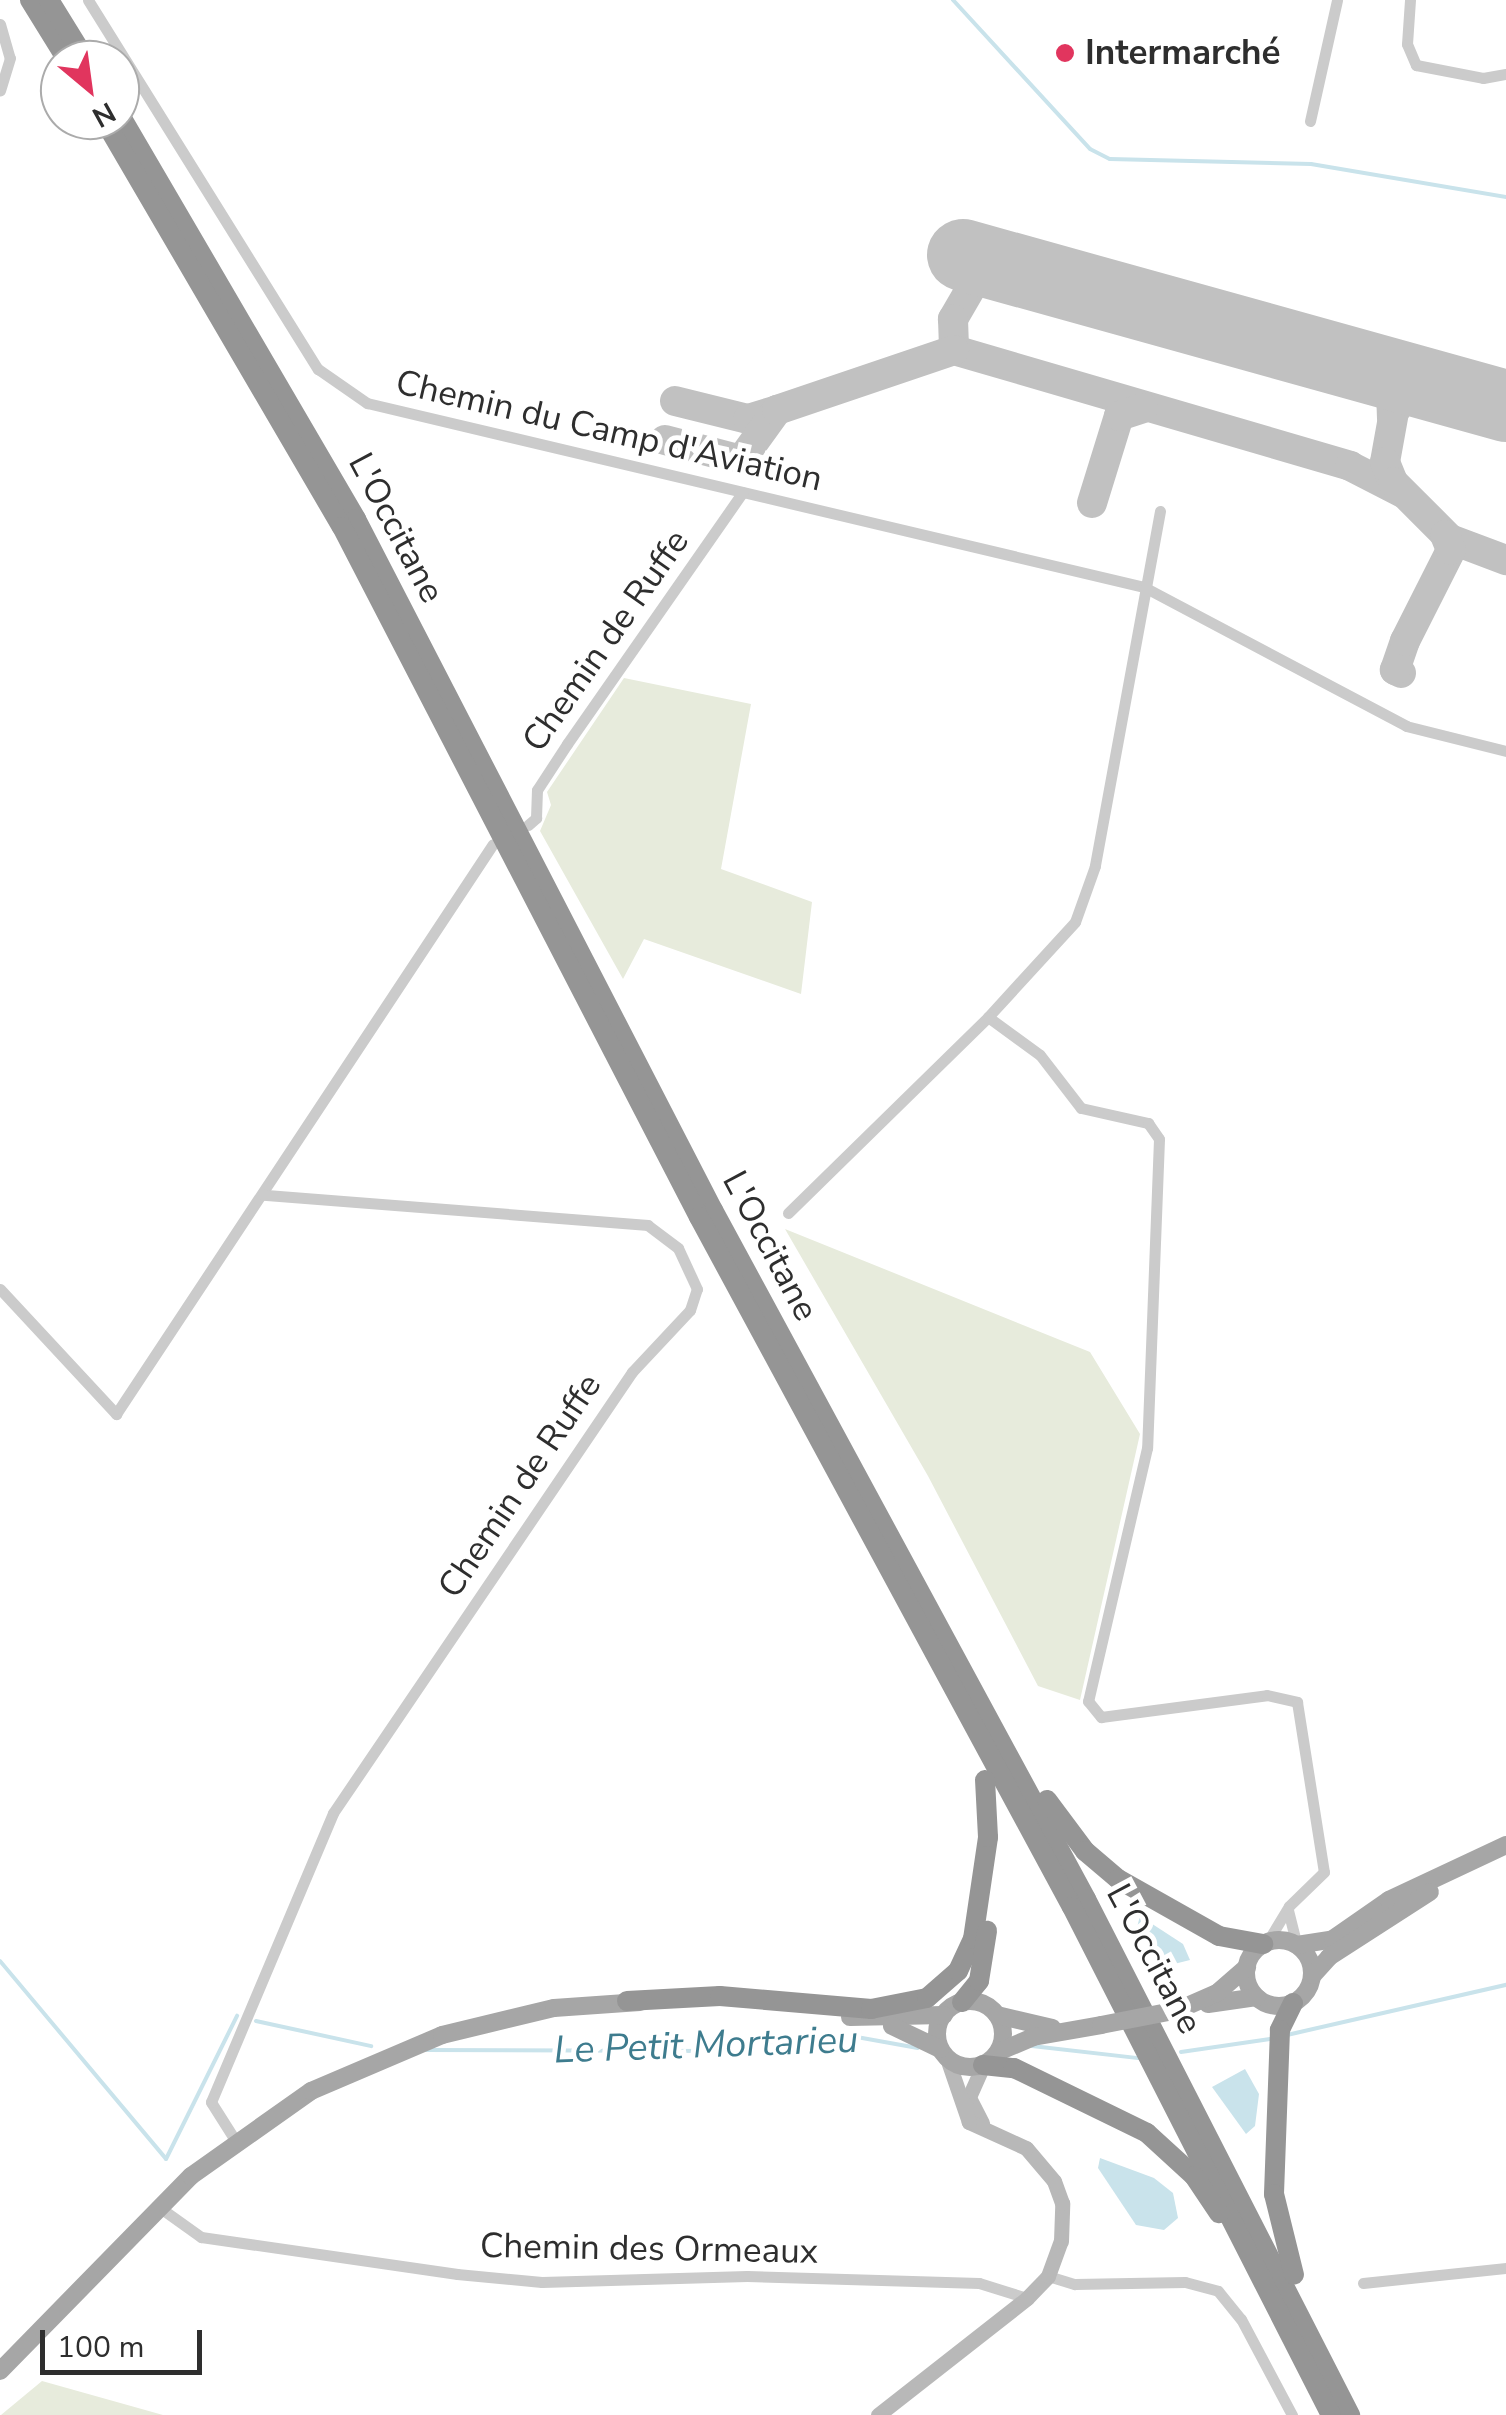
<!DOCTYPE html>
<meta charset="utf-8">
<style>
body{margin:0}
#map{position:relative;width:1506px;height:2415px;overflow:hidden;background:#fff;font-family:"Nunito Sans",sans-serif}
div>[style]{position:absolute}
.green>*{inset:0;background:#e7ebdc}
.water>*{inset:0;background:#c9e3eb}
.stream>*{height:4px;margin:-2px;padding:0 2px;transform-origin:2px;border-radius:2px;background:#c9e3eb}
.taxiway>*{height:30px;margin:-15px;padding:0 15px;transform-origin:15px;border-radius:15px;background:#c1c1c1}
.runway>*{height:72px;margin:-36px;padding:0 36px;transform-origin:36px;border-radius:36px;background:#c1c1c1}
.street>*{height:11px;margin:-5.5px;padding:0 5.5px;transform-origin:5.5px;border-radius:5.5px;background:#cbcbcb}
.secondary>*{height:15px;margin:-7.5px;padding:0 7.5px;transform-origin:7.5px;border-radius:7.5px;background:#b8b8b8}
.primary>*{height:18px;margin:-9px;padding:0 9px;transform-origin:9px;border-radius:9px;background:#a6a6a6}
.primary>.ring{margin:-9px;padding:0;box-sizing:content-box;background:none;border:18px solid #a6a6a6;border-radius:50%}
.highway>*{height:20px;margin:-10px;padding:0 10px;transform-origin:10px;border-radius:10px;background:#959595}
.primary-bridge>*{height:18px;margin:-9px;padding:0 9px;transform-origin:9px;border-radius:9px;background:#a6a6a6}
.dots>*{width:28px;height:28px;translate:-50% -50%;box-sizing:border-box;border:5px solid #fff;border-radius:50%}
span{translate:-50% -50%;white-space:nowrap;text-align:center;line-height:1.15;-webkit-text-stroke:10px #fff;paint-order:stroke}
.poi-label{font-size:35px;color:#2e2e2e;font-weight:700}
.left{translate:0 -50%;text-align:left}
.street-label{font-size:35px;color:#2e2e2e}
.water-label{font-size:38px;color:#3e7c8e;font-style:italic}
.north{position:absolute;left:40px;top:40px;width:100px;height:100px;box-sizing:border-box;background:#fff;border:2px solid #ababab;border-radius:50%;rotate:151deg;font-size:28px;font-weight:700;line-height:40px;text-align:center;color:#2e2e2e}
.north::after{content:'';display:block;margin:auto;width:35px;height:45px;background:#e1355e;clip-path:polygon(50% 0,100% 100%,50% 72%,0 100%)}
.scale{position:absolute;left:40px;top:2330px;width:162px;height:45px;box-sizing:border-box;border:5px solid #2e2e2e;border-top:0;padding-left:12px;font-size:30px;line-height:35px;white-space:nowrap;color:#2e2e2e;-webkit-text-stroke:8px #fff;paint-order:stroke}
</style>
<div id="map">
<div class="green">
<i style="clip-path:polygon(624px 678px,751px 704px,721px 869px,812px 902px,801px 994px,644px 939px,623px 979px,540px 831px,551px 805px,547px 792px)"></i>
<i style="clip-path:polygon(785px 1229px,1090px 1352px,1140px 1434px,1080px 1700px,1038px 1686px,928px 1476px)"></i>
<i style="clip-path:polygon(42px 2381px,163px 2415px,1px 2415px)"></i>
</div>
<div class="water">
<i style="clip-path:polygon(1140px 1916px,1183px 1944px,1190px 1960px,1162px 1967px,1136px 1931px)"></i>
<i style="clip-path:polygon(1245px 2069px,1259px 2094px,1255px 2126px,1246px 2134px,1212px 2087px)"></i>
<i style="clip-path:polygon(1100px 2158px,1154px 2178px,1173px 2193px,1178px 2218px,1164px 2230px,1136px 2225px,1098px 2168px)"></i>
</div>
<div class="stream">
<i style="left:953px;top:0;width:202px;rotate:47.4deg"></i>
<i style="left:1090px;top:149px;width:22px;rotate:27deg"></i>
<i style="left:1110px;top:159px;width:201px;rotate:1.4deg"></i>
<i style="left:1311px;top:164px;width:198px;rotate:9.6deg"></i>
<i style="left:0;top:1961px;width:258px;rotate:50deg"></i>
<i style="left:166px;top:2159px;width:160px;rotate:-63.6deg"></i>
<i style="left:256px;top:2021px;width:118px;rotate:12.3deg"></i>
<i style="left:1287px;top:2035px;width:225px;rotate:-12.9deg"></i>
<i style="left:1032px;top:2046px;width:107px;rotate:6.5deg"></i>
<i style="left:426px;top:2050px;width:283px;rotate:0.2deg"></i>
<i style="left:709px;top:2051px;width:26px;rotate:-23deg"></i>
<i style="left:733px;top:2041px;width:62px;rotate:0.9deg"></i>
<i style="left:795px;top:2042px;width:46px;rotate:-10.1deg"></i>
<i style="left:840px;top:2034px;width:79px;rotate:10.2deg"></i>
<i style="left:1181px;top:2052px;width:90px;rotate:-8.3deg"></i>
</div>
<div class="taxiway">
<i style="left:1042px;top:277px;width:41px;rotate:-170.1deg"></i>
<i style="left:1002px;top:270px;width:25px;rotate:166deg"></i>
<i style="left:978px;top:276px;width:50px;rotate:120.2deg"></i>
<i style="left:953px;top:319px;width:31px;rotate:88deg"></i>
<i style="left:954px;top:350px;width:413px;rotate:16.3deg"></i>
<i style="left:1350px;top:466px;width:59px;rotate:27deg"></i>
<i style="left:1366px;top:367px;width:34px;rotate:43deg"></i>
<i style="left:1391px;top:390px;width:28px;rotate:88deg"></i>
<i style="left:1477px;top:398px;width:52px;rotate:-166.8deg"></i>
<i style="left:1426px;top:386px;width:22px;rotate:156deg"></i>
<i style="left:1406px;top:395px;width:21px;rotate:125deg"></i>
<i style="left:1394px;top:412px;width:51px;rotate:100.2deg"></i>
<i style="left:1385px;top:462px;width:22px;rotate:68deg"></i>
<i style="left:1393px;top:482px;width:81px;rotate:45deg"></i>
<i style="left:1450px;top:539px;width:60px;rotate:20.6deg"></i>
<i style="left:675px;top:401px;width:75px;rotate:13.9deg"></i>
<i style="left:748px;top:419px;width:30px;rotate:-17deg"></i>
<i style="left:665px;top:440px;width:79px;rotate:14.7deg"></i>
<i style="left:741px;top:460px;width:62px;rotate:-54.2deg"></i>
<i style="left:777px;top:410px;width:187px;rotate:-18.7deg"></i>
<i style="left:1092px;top:503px;width:91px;rotate:-72.8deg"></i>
<i style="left:1119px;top:416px;width:25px;rotate:-18deg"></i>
<i style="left:1401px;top:673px;width:7px;rotate:-153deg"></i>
<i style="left:1395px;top:670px;width:31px;rotate:-71deg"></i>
<i style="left:1405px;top:641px;width:102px;rotate:-63.2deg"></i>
<i style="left:1451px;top:550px;width:16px;rotate:-112deg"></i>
</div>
<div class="runway">
<i style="left:963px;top:255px;width:564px;rotate:15.54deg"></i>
</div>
<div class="street">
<i style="left:88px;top:0;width:435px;rotate:58.1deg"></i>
<i style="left:318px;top:369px;width:60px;rotate:34.8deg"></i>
<i style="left:367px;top:403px;width:798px;rotate:13.32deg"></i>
<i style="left:1144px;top:587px;width:297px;rotate:27.9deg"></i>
<i style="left:1406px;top:726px;width:103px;rotate:14deg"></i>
<i style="left:1410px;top:0;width:44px;rotate:93.9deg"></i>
<i style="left:1407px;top:44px;width:23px;rotate:67deg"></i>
<i style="left:1416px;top:65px;width:68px;rotate:11deg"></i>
<i style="left:1483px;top:78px;width:23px;rotate:-10deg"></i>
<i style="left:0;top:24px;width:35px;rotate:74deg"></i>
<i style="left:10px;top:58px;width:34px;rotate:107deg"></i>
<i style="left:1310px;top:121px;width:124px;rotate:-77.4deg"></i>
<i style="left:1160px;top:511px;width:361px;rotate:100.4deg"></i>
<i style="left:1095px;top:866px;width:59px;rotate:109.7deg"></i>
<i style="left:1075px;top:922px;width:129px;rotate:132.5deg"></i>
<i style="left:988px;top:1017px;width:64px;rotate:36.2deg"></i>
<i style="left:1040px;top:1055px;width:67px;rotate:52.3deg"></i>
<i style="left:1081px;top:1108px;width:69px;rotate:12.6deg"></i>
<i style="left:1148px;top:1123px;width:19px;rotate:55deg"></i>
<i style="left:1159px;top:1139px;width:309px;rotate:92.2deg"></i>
<i style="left:1147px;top:1448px;width:260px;rotate:103.1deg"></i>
<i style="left:1088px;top:1701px;width:21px;rotate:51deg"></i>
<i style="left:1101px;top:1717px;width:167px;rotate:-7.5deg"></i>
<i style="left:1267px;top:1695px;width:31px;rotate:13deg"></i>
<i style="left:1297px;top:1702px;width:172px;rotate:81deg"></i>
<i style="left:1324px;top:1872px;width:49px;rotate:135.8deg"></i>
<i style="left:1289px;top:1906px;width:41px;rotate:121deg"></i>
<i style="left:528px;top:825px;width:11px;rotate:-41deg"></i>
<i style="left:536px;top:818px;width:28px;rotate:-88deg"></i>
<i style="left:537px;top:790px;width:55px;rotate:-56.9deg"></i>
<i style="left:567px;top:744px;width:307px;rotate:-55.1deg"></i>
<i style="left:788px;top:1213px;width:280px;rotate:-44.4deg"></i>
<i style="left:0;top:1289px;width:171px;rotate:47.1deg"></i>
<i style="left:116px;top:1414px;width:683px;rotate:-56.52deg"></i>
<i style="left:1288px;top:1910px;width:36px;rotate:76deg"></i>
<i style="left:235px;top:2140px;width:45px;rotate:-122.3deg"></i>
<i style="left:211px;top:2102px;width:314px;rotate:-67.1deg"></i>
<i style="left:333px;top:1813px;width:533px;rotate:-55.86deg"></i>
<i style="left:632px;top:1372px;width:85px;rotate:-46.9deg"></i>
<i style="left:690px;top:1310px;width:22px;rotate:-72deg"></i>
<i style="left:697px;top:1289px;width:45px;rotate:-114.9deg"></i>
<i style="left:678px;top:1248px;width:38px;rotate:-143deg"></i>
<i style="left:648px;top:1225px;width:386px;rotate:-175.5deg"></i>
<i style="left:159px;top:2207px;width:52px;rotate:35.5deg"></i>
<i style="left:201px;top:2237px;width:259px;rotate:8.2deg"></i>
<i style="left:457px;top:2274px;width:85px;rotate:5.4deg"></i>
<i style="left:542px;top:2282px;width:205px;rotate:-1.7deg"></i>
<i style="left:747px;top:2276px;width:232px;rotate:1.7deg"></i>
<i style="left:979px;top:2283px;width:50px;rotate:17.4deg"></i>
<i style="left:1048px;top:2276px;width:28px;rotate:17deg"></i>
<i style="left:1075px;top:2284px;width:110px;rotate:-1deg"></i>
<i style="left:1185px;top:2282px;width:34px;rotate:15deg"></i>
<i style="left:1218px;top:2291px;width:36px;rotate:51deg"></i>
<i style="left:1241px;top:2319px;width:109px;rotate:62deg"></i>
<i style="left:1363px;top:2283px;width:144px;rotate:-6deg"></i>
</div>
<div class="secondary">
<i style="left:982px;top:2123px;width:29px;rotate:-117deg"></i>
<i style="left:969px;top:2097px;width:35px;rotate:-66deg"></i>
<i style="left:878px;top:2415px;width:189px;rotate:-38.1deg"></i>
<i style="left:1027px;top:2298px;width:30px;rotate:-46deg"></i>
<i style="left:1048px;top:2276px;width:37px;rotate:-70deg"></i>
<i style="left:1061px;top:2241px;width:38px;rotate:-88deg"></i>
<i style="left:1062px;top:2203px;width:23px;rotate:-110deg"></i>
<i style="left:1054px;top:2181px;width:43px;rotate:-130.3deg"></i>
<i style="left:1026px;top:2148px;width:63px;rotate:-155.5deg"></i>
<i style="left:969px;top:2122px;width:68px;rotate:-109deg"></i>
</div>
<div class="primary">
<i class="ring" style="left:1246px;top:1940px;width:48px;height:48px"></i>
<i style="left:1297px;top:1945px;width:36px;rotate:-9deg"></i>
<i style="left:1333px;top:1939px;width:68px;rotate:-34.9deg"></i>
<i style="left:1389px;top:1900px;width:129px;rotate:-25.2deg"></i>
<i style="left:1313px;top:1975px;width:24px;rotate:-48deg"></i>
<i style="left:1329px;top:1957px;width:120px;rotate:-32.8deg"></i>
<i class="ring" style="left:937px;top:2001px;width:48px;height:48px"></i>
<i style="left:1208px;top:2004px;width:49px;rotate:-8.1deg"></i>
<i style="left:1178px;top:2010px;width:43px;rotate:-23.6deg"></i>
<i style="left:1217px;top:1993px;width:40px;rotate:-41deg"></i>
<i style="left:997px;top:2015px;width:57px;rotate:13.3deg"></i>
<i style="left:850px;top:2017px;width:94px;rotate:-1.2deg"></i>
<i style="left:892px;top:2026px;width:53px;rotate:25.6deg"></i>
<i style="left:998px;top:2052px;width:38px;rotate:-23deg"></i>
<i style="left:1033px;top:2037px;width:69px;rotate:-10deg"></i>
<i style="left:0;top:2371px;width:273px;rotate:-45.6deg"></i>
<i style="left:191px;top:2176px;width:147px;rotate:-35.3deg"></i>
<i style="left:311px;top:2091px;width:142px;rotate:-23.1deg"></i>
<i style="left:442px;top:2035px;width:115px;rotate:-13.6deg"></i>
<i style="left:554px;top:2008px;width:86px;rotate:-4deg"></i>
</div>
<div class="highway">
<i style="left:30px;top:0;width:70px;rotate:58.3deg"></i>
<i style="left:49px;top:0;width:70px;rotate:58.3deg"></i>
<i style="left:120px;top:115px;width:468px;rotate:59.7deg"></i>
<i style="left:356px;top:519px;width:778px;rotate:62.68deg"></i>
<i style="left:713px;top:1210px;width:783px;rotate:61.57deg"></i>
<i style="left:1086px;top:1899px;width:580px;rotate:62.9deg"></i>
<i style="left:104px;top:120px;width:471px;rotate:59.7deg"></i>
<i style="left:342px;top:527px;width:777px;rotate:62.64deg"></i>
<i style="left:699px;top:1217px;width:784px;rotate:61.61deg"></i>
<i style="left:1072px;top:1907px;width:570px;rotate:62.99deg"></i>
<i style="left:1047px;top:1800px;width:64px;rotate:53.3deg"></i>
<i style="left:1085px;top:1851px;width:43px;rotate:40.3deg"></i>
<i style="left:1118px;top:1879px;width:116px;rotate:29.4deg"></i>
<i style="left:1219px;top:1936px;width:45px;rotate:10.3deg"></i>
<i style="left:627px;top:2001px;width:93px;rotate:-3.1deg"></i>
<i style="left:720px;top:1996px;width:152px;rotate:4.9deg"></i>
<i style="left:871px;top:2009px;width:57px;rotate:-11.1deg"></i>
<i style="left:927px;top:1998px;width:41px;rotate:-41.1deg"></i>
<i style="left:958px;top:1971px;width:35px;rotate:-65deg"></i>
<i style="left:973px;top:1939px;width:103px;rotate:-81.6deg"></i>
<i style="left:988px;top:1837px;width:57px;rotate:-93deg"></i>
<i style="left:962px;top:2002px;width:27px;rotate:-51deg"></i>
<i style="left:979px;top:1981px;width:51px;rotate:-80.9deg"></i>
<i style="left:1293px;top:2003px;width:30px;rotate:116deg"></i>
<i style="left:1280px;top:2030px;width:164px;rotate:92.1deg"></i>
<i style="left:1274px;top:2194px;width:83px;rotate:76.1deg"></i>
<i style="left:983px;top:2065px;width:31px;rotate:6deg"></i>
<i style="left:1014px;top:2068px;width:148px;rotate:26deg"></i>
<i style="left:1147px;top:2133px;width:64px;rotate:42.5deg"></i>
<i style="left:1194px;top:2176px;width:45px;rotate:56deg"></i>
</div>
<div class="primary-bridge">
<i style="left:1101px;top:2025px;width:78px;rotate:-11deg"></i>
</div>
<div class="dots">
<i style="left:1065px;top:53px;background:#e1355e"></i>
</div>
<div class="poi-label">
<span class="left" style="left:1085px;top:53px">Intermarché</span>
</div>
<div class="street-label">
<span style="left:609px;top:431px;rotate:13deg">Chemin du Camp d'Aviation</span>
<span style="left:396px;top:528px;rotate:62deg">L'Occitane</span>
<span style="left:606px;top:641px;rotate:-55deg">Chemin de Ruffe</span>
<span style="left:770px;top:1246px;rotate:62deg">L'Occitane</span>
<span style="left:520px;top:1486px;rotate:-56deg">Chemin de Ruffe</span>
<span style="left:1154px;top:1959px;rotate:62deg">L'Occitane</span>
<span style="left:649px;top:2249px;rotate:1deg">Chemin des Ormeaux</span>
</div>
<div class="water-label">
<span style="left:706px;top:2045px;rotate:-2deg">Le Petit Mortarieu</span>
</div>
<div class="north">N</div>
<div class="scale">100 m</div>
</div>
